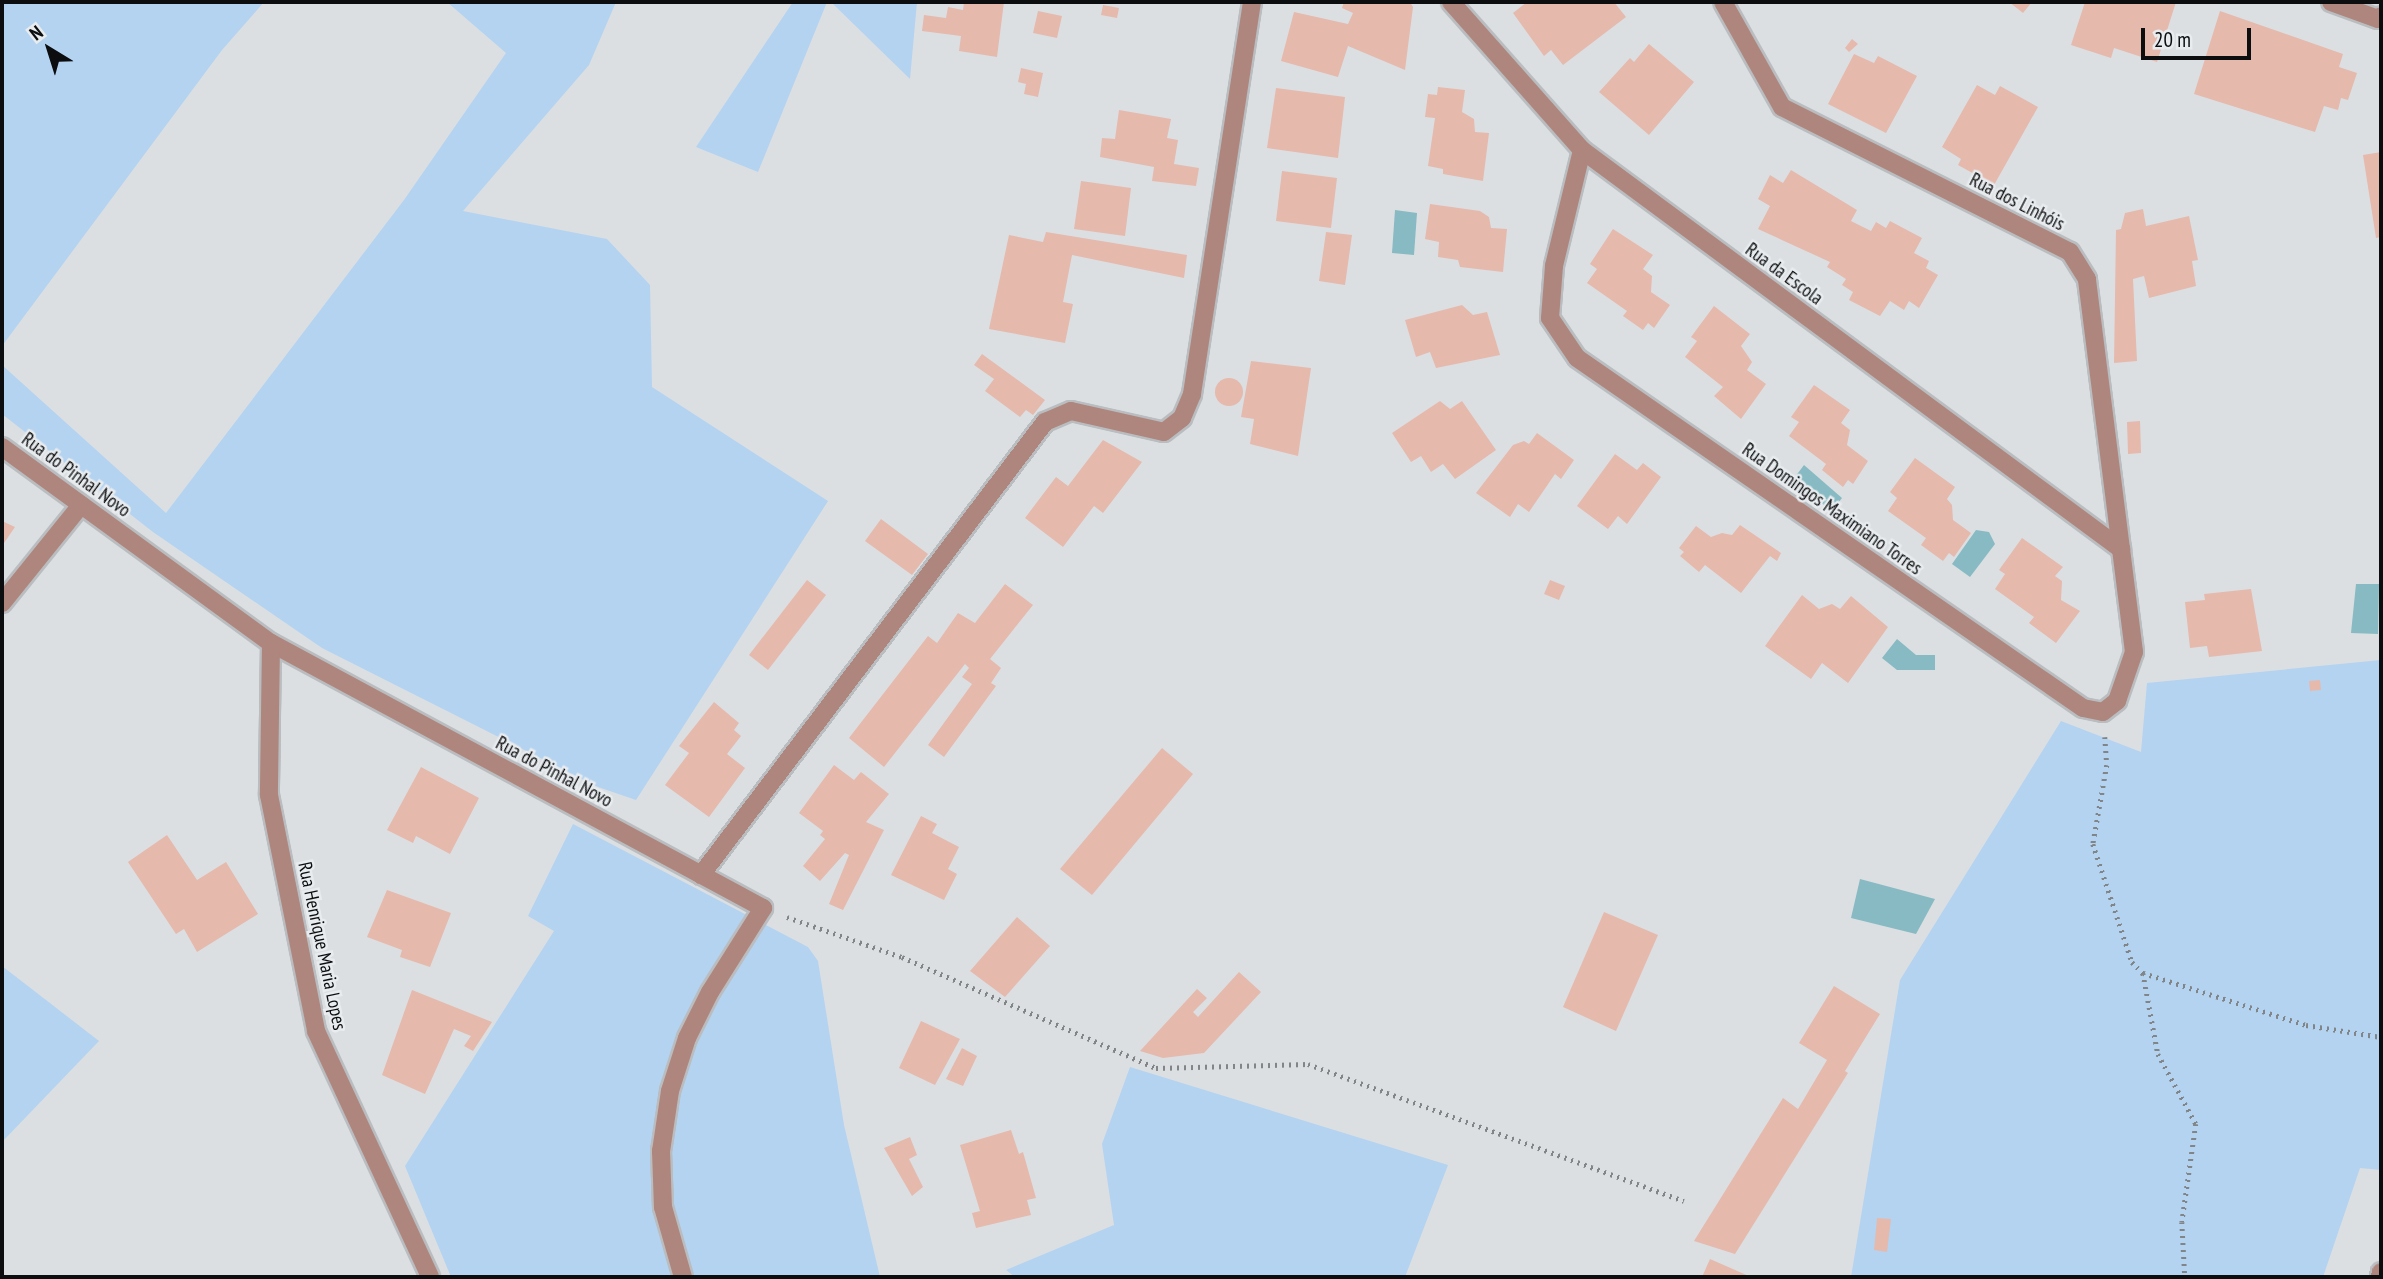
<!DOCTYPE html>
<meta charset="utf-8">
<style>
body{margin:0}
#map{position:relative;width:2383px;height:1279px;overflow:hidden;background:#dbdfe2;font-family:"PT Sans Narrow",sans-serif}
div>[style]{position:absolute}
.green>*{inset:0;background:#b3d3f1}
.water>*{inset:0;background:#87bac3}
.building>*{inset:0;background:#e6b9ad}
.round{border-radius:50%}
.path>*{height:4.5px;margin-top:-2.25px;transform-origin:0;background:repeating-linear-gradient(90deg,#828587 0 2px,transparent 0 7px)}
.roads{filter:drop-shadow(2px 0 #babdc0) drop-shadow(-2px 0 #babdc0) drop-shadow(0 2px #babdc0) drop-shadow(0 -2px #babdc0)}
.minor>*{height:18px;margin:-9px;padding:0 9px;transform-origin:9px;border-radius:9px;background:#af867d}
span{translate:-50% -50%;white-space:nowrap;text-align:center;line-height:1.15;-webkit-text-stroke:5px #e8ecef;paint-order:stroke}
.street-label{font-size:19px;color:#0c0d0e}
.frame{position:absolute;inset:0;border:4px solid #0c0d0e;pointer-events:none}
.north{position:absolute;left:14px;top:14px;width:70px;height:70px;-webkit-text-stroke:5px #e8ecef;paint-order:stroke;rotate:322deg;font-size:19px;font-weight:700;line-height:28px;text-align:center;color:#0c0d0e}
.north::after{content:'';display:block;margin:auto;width:24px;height:32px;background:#0c0d0e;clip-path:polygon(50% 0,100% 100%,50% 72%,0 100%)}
.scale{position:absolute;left:2141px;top:28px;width:110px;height:32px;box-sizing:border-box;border:4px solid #0c0d0e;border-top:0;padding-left:9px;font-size:21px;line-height:24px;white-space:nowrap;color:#0c0d0e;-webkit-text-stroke:5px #e8ecef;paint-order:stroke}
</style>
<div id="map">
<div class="green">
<i style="clip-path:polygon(2px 2px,264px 2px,222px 50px,2px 346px)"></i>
<i style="clip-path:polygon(447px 2px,616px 2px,589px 65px,463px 211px,607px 239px,650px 285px,652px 387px,828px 501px,636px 800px,598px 787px,322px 648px,153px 532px,2px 414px,2px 365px,166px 513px,404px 200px,506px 53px)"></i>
<i style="clip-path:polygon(793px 2px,827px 2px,758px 172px,696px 147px)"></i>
<i style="clip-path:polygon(831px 2px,917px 2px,910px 79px)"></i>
<i style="clip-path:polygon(2381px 660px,2381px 1170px,2360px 1168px,2323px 1277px,1851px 1277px,1900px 980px,2061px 721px,2141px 752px,2147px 683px)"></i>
<i style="clip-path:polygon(573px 824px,808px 947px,818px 961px,844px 1125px,880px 1277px,451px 1277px,405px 1166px,554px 931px,528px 916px)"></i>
<i style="clip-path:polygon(2px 966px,99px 1041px,2px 1142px)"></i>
<i style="clip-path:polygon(1130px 1067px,1448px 1165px,1405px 1277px,1015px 1277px,1006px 1270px,1114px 1225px,1102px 1144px)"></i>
</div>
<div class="water">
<i style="clip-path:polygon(1395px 210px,1417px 213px,1414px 255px,1392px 253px)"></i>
<i style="clip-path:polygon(1804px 465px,1842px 498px,1832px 511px,1792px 481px)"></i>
<i style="clip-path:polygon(1976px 530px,1989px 532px,1995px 544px,1970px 577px,1952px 564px)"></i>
<i style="clip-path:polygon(2356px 584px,2379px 584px,2378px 634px,2351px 633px)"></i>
<i style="clip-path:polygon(1897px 639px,1916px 655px,1935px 655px,1935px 670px,1897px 670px,1882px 658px)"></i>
<i style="clip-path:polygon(1860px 879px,1935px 899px,1916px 934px,1851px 918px)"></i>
</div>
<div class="building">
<i style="clip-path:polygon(964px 2px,1004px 2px,997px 57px,959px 51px,961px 36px,922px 31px,924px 15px,946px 18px,948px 7px,963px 10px)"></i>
<i style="clip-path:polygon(1344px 2px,1410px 2px,1413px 7px,1405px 70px,1348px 46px,1338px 77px,1281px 61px,1294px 12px,1348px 24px,1353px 13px,1342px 8px)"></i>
<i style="clip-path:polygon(1527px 2px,1614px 2px,1626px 17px,1563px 65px,1551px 50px,1544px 56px,1513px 13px)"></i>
<i style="clip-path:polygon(2009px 2px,2032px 2px,2023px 13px)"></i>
<i style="clip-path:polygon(2085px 2px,2176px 2px,2157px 62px,2114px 48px,2111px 58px,2071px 45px)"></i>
<i style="clip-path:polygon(1103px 5px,1119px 8px,1117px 18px,1101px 15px)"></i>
<i style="clip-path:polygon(1038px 11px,1062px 16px,1057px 38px,1033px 33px)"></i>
<i style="clip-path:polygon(2220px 11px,2343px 54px,2339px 67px,2357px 73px,2348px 100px,2341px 98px,2338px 110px,2324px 106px,2315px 132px,2194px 94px)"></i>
<i style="clip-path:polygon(1852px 39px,1858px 44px,1849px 52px,1845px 48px)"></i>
<i style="clip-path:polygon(1649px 44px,1694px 82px,1649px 135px,1599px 92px,1630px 58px,1634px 62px)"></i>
<i style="clip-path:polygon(1854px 54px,1874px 63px,1878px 56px,1917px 76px,1886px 133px,1828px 104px)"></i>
<i style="clip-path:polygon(1021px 68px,1043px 73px,1038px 97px,1024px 94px,1026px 84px,1018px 82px)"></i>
<i style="clip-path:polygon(1977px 85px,1995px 95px,2000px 86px,2038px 107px,1994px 185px,1958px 165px,1961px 159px,1942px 147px)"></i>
<i style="clip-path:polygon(1438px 87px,1465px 90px,1462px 112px,1474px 119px,1475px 132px,1489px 133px,1483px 181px,1443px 174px,1443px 169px,1428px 166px,1435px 118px,1425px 117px,1428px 94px,1437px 95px)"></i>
<i style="clip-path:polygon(1276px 88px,1345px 97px,1338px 158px,1267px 148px)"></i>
<i style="clip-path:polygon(1119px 110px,1171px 119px,1167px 138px,1178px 140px,1174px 164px,1199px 168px,1196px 186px,1152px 181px,1154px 167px,1100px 157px,1102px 138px,1115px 139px)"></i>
<i style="clip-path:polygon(2381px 152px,2381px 237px,2376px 238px,2363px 155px)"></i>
<i style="clip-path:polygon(1791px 170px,1857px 210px,1851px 221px,1871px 231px,1876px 222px,1886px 228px,1890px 221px,1922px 238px,1914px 253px,1929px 261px,1926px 268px,1938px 275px,1919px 308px,1909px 301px,1904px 310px,1890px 301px,1880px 316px,1849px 300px,1853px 292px,1842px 285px,1846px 279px,1827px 267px,1830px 262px,1758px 229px,1770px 206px,1758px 199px,1770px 175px,1783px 183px)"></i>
<i style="clip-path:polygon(1282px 171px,1337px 178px,1331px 228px,1276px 221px)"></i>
<i style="clip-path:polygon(1081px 181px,1131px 188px,1125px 236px,1074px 229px)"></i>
<i style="clip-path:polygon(1430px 204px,1480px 211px,1489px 217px,1491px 228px,1507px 229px,1503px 272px,1460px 267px,1458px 260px,1438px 257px,1439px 242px,1425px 239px)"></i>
<i style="clip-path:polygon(2143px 209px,2146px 226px,2189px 216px,2198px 260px,2192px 261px,2196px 286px,2149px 298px,2144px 276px,2133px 279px,2137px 361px,2114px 363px,2116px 230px,2121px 229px,2125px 213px)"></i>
<i style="clip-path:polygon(1613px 229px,1653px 255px,1643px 269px,1652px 276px,1651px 292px,1670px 305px,1654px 328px,1648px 323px,1643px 330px,1623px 316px,1627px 311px,1587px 283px,1597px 269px,1590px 264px)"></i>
<i style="clip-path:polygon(1046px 232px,1187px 255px,1184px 278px,1072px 255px,1063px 302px,1073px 304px,1065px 343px,989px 329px,1009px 235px,1043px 242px)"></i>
<i style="clip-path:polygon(1326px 232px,1352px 235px,1345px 285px,1319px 281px)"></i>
<i style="clip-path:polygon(1462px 305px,1473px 315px,1487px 312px,1500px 355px,1436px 368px,1430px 352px,1416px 357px,1405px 320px)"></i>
<i style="clip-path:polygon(1714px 306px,1750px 334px,1741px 346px,1752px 362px,1747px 370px,1766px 384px,1741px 419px,1714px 396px,1723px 387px,1685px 357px,1697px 341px,1691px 337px)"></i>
<i style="clip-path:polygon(982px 354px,1045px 400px,1033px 415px,1026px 410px,1020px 417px,985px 391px,994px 379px,974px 365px)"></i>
<i style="clip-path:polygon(1251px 361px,1311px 368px,1298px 456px,1250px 444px,1254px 419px,1241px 417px)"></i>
<i class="round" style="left:1215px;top:378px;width:28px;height:28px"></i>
<i style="clip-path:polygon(1814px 385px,1850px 410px,1841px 423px,1850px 430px,1847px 445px,1868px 461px,1853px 484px,1848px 480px,1843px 487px,1822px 470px,1826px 464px,1789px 436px,1799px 422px,1791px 417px)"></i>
<i style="clip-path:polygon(1440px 401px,1450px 409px,1462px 401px,1496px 450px,1455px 479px,1443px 464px,1431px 472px,1421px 456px,1411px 462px,1392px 433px)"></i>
<i style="clip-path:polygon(2140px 421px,2141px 453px,2128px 454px,2127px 422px)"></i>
<i style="clip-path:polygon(1537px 433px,1574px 460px,1561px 479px,1555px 474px,1529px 512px,1518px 504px,1510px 517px,1476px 493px,1513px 445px,1524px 441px,1529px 444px)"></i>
<i style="clip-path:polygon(1103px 440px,1142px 462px,1103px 513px,1094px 506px,1063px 547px,1025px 518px,1056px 477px,1068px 486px)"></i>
<i style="clip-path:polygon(1615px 454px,1637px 470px,1643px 463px,1661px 477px,1627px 524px,1618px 516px,1608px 529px,1577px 506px)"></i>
<i style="clip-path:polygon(1915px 458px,1955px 487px,1947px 499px,1952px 505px,1953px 520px,1971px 533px,1954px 557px,1949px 553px,1943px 561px,1921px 545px,1926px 538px,1888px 511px,1897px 498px,1890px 492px)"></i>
<i style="clip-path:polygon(881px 519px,928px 554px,912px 575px,865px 541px)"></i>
<i style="clip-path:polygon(2px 521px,15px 527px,2px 546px)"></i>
<i style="clip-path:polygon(1740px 525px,1781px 553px,1777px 561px,1770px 556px,1741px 593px,1705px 565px,1699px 572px,1680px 556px,1684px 552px,1679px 548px,1696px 526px,1711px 537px,1722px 533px,1732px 535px)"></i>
<i style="clip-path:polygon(2022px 538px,2063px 567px,2055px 576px,2062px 581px,2061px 600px,2080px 611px,2056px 643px,2029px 623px,2034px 617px,1995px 589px,2005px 574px,1999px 570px)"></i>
<i style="clip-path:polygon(807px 580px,826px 595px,768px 670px,749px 655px)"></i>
<i style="clip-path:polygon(1550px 580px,1565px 586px,1559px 600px,1544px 594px)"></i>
<i style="clip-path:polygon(1005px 584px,1033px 605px,990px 659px,1001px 668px,991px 683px,996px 686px,944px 757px,928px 745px,972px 684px,962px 677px,969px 668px,965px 664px,884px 767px,849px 738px,928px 636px,937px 643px,958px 613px,975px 623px)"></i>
<i style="clip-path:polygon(2251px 589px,2262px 651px,2209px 657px,2207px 646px,2190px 648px,2185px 602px,2205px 600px,2204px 594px)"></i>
<i style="clip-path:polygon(1802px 595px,1819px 609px,1832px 604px,1840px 609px,1851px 596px,1888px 627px,1848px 683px,1822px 663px,1811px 679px,1765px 646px)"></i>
<i style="clip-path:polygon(2320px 680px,2321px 690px,2310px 691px,2309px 681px)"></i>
<i style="clip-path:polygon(714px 702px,739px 723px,734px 730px,741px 736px,727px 754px,745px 768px,709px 817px,665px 785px,689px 753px,679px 746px)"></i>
<i style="clip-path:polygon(1162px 748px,1193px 774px,1092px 895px,1060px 869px)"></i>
<i style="clip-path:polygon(834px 765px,854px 780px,861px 772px,889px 794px,866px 822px,884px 830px,843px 910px,829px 904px,849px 855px,845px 853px,820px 881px,803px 866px,825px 839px,820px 835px,823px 831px,799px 813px)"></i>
<i style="clip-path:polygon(421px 767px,479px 798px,450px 854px,416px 836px,413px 843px,387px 830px)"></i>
<i style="clip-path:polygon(921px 816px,937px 824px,932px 833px,959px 847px,948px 869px,957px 874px,944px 900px,891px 875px)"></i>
<i style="clip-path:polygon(167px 835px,197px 880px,226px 862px,258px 914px,197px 952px,184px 929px,176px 934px,128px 862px)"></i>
<i style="clip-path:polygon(387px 890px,451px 913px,430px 967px,400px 957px,402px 950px,367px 937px)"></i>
<i style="clip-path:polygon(1604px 912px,1658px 935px,1616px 1031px,1563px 1007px)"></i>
<i style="clip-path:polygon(1017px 917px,1050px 946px,1005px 997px,970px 971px)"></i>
<i style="clip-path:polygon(1239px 972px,1261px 992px,1204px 1053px,1163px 1058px,1140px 1051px,1197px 989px,1207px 998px,1193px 1012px,1198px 1017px)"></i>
<i style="clip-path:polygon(1834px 986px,1880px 1014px,1845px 1071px,1848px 1073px,1735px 1254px,1694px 1241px,1783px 1098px,1798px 1109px,1827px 1060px,1799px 1043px)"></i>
<i style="clip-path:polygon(412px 990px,492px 1022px,473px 1051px,464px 1046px,471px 1036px,454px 1029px,425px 1094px,382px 1075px)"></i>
<i style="clip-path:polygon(921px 1021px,960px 1039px,935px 1085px,899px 1068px)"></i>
<i style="clip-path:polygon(962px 1048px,977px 1056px,963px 1086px,946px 1079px)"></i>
<i style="clip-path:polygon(1011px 1130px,1019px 1154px,1023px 1152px,1036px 1198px,1027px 1200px,1031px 1215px,976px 1228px,972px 1213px,980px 1211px,960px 1145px)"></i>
<i style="clip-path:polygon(910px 1137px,917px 1155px,909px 1159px,923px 1187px,912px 1196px,884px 1148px)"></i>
<i style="clip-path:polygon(1877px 1218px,1891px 1219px,1887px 1252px,1874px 1250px)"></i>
<i style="clip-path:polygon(1710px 1259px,1751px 1277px,1702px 1277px)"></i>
</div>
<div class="path">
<i style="left:2105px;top:737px;width:28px;rotate:86deg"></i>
<i style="left:2107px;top:765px;width:80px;rotate:100deg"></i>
<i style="left:2093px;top:844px;width:124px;rotate:71.7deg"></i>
<i style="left:2132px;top:962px;width:16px;rotate:45deg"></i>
<i style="left:2143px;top:973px;width:171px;rotate:17.7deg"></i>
<i style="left:2306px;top:1025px;width:76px;rotate:9.1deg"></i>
<i style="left:787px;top:917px;width:122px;rotate:19.2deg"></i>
<i style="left:902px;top:957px;width:277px;rotate:23.6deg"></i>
<i style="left:1156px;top:1068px;width:152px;rotate:-1.5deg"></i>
<i style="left:1308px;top:1064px;width:400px;rotate:20deg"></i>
<i style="left:2143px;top:973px;width:82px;rotate:79.5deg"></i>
<i style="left:2158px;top:1054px;width:80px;rotate:61.5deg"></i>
<i style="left:2196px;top:1124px;width:99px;rotate:98.1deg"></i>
<i style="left:2182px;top:1222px;width:55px;rotate:86.9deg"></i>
</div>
<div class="roads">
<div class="minor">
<i style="left:1451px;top:2px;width:198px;rotate:48.5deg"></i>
<i style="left:1582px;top:150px;width:671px;rotate:36.51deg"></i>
<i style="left:2331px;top:2px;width:50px;rotate:19.9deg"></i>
<i style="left:2378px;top:19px;width:4px;rotate:-45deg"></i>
<i style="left:1582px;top:150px;width:119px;rotate:103.6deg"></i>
<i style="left:1554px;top:266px;width:52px;rotate:94.4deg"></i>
<i style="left:1550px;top:318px;width:48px;rotate:56deg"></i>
<i style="left:1577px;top:358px;width:615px;rotate:34.67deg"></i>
<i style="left:2083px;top:708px;width:20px;rotate:11deg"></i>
<i style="left:2103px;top:712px;width:18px;rotate:-38deg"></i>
<i style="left:2117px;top:701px;width:52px;rotate:-70.9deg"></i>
<i style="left:2134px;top:652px;width:376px;rotate:-97.2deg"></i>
<i style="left:2087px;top:279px;width:32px;rotate:-122deg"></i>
<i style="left:2070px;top:252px;width:322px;rotate:-153.3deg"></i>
<i style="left:1782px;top:107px;width:120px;rotate:-119.3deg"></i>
<i style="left:2px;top:447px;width:333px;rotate:36.1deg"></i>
<i style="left:271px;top:643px;width:559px;rotate:28.31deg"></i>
<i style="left:763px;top:908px;width:99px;rotate:122.2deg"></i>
<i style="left:710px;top:992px;width:51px;rotate:116.6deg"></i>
<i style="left:687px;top:1038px;width:56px;rotate:107.8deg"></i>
<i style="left:670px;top:1091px;width:61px;rotate:98.5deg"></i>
<i style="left:661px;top:1151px;width:56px;rotate:88deg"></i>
<i style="left:663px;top:1207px;width:73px;rotate:74.1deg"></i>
<i style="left:2px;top:603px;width:126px;rotate:-51.1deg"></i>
<i style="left:271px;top:643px;width:152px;rotate:90.8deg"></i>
<i style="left:269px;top:795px;width:241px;rotate:78.7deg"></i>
<i style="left:316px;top:1031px;width:271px;rotate:65.1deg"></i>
<i style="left:701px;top:875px;width:569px;rotate:-52.79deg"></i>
<i style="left:1045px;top:422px;width:28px;rotate:-23deg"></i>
<i style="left:1071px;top:411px;width:95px;rotate:12.7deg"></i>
<i style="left:1164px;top:432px;width:23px;rotate:-38deg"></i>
<i style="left:1182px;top:418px;width:26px;rotate:-67deg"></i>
<i style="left:1192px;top:394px;width:397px;rotate:-81.3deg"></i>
<i style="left:2380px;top:1277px;width:5px;rotate:-79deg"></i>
</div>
</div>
<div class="street-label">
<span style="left:2017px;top:202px;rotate:27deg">Rua dos Linhóis</span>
<span style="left:1784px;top:274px;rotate:36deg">Rua da Escola</span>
<span style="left:76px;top:475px;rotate:36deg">Rua do Pinhal Novo</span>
<span style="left:1832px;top:509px;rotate:35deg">Rua Domingos Maximiano Torres</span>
<span style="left:554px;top:772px;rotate:28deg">Rua do Pinhal Novo</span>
<span style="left:322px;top:946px;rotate:78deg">Rua Henrique Maria Lopes</span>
</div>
<div class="frame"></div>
<div class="north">N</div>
<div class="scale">20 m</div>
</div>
